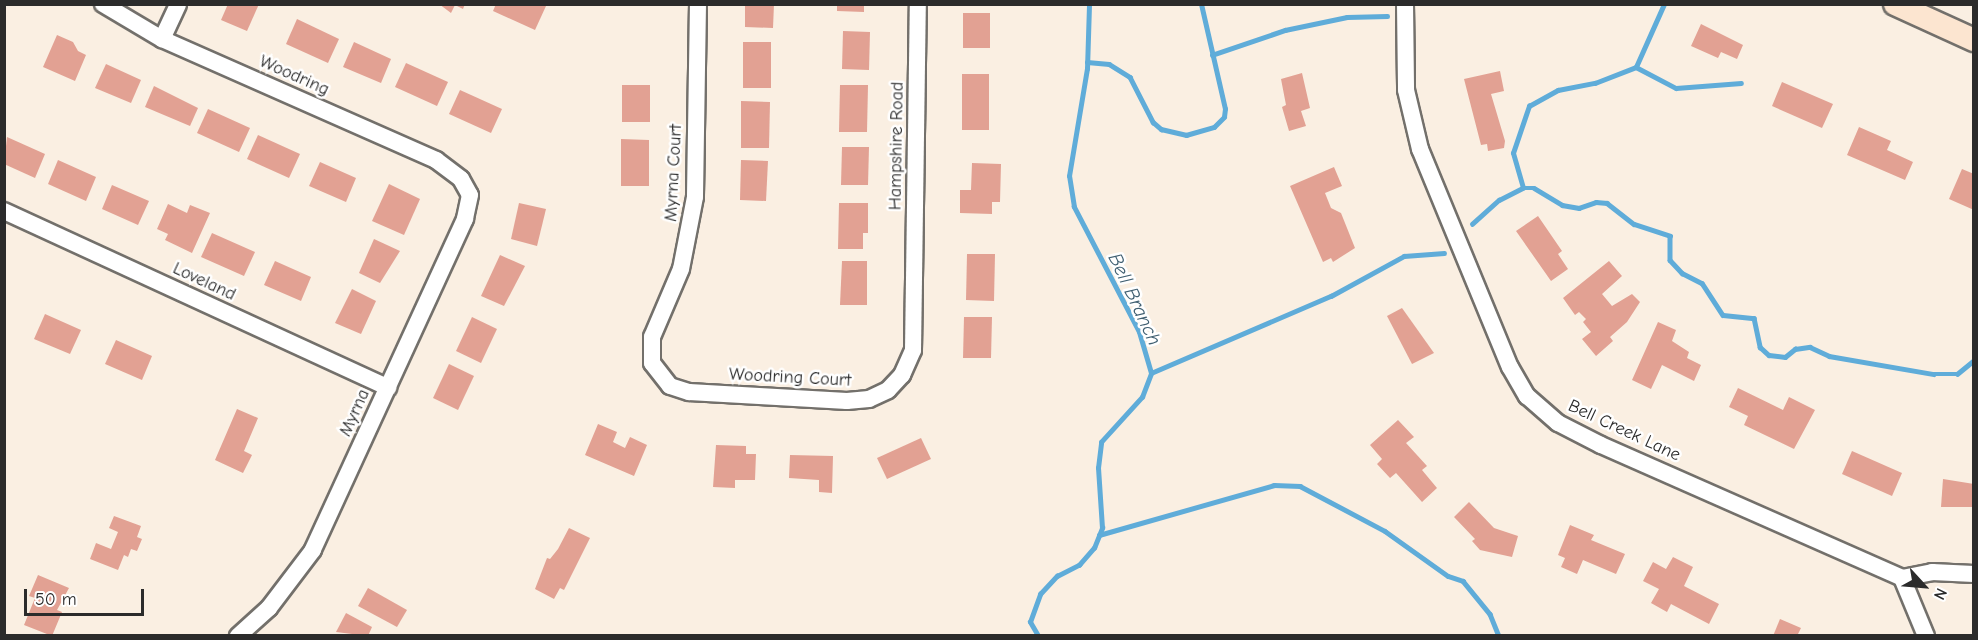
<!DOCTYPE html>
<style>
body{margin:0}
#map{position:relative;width:1978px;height:640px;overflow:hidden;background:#faefe2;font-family:"Comic Neue",sans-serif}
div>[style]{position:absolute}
.stream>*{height:4.5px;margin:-2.25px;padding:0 2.25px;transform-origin:2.25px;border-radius:2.25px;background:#5facd9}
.building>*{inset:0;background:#e2a193}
.roads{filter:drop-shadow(2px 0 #73706b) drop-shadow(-2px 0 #73706b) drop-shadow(0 2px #73706b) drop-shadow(0 -2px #73706b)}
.minor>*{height:16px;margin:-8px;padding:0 8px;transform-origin:8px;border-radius:8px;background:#fff}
.secondary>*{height:22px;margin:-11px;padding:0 11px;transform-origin:11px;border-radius:11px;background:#fce5d0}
span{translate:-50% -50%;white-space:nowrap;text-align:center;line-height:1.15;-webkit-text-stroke:5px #fff;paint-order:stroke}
.street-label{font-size:18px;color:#2b2b2b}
.water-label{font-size:20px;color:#405f71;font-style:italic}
.frame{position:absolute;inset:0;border:6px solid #2b2b2b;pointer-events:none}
.north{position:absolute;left:1894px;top:556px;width:60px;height:60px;-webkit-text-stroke:4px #fff;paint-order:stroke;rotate:116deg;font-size:16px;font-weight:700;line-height:24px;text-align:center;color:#2b2b2b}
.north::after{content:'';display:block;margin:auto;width:21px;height:27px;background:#2b2b2b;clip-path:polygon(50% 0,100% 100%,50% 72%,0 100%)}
.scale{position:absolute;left:24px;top:589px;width:120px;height:27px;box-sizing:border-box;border:3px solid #2b2b2b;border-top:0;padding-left:8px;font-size:18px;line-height:21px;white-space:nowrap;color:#2b2b2b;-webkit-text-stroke:4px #fff;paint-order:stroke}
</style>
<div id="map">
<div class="stream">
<i style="left:1212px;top:55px;width:77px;rotate:-18.9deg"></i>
<i style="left:1285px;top:30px;width:63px;rotate:-11.8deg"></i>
<i style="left:1347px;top:17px;width:40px;rotate:-1.4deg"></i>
<i style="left:1087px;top:62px;width:22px;rotate:5deg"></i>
<i style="left:1109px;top:64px;width:25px;rotate:32deg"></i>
<i style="left:1130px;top:77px;width:51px;rotate:62.9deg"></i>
<i style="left:1153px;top:122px;width:11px;rotate:41deg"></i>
<i style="left:1161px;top:129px;width:26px;rotate:13deg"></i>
<i style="left:1186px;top:135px;width:29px;rotate:-16deg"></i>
<i style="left:1214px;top:127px;width:14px;rotate:-45deg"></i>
<i style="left:1224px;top:117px;width:8px;rotate:-83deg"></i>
<i style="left:1225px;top:109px;width:108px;rotate:-102.9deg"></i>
<i style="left:1636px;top:67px;width:45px;rotate:27.7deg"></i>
<i style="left:1676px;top:88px;width:65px;rotate:-4.4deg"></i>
<i style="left:1523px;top:188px;width:36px;rotate:-106deg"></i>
<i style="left:1513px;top:153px;width:50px;rotate:-71.2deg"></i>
<i style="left:1529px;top:106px;width:33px;rotate:-29deg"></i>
<i style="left:1558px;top:90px;width:38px;rotate:-11deg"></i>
<i style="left:1595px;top:83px;width:44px;rotate:-21.3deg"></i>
<i style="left:1636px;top:67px;width:69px;rotate:-66deg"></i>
<i style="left:1472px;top:224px;width:36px;rotate:-42deg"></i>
<i style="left:1499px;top:200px;width:27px;rotate:-27deg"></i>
<i style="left:1523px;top:188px;width:11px"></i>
<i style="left:1534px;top:188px;width:33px;rotate:31deg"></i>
<i style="left:1562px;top:205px;width:17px;rotate:10deg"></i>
<i style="left:1579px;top:208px;width:18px;rotate:-19deg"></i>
<i style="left:1596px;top:202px;width:11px;rotate:5deg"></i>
<i style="left:1607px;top:203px;width:34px;rotate:38deg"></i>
<i style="left:1634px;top:224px;width:38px;rotate:18deg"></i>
<i style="left:1670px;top:236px;width:24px;rotate:90deg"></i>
<i style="left:1670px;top:260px;width:18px;rotate:47deg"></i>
<i style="left:1682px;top:273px;width:22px;rotate:27deg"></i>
<i style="left:1702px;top:283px;width:38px;rotate:57deg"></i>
<i style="left:1723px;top:315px;width:31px;rotate:6deg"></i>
<i style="left:1754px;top:318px;width:30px;rotate:78deg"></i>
<i style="left:1760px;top:347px;width:12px;rotate:42deg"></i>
<i style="left:1769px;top:355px;width:16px;rotate:7deg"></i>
<i style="left:1785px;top:357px;width:13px;rotate:-39deg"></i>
<i style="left:1795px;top:349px;width:15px;rotate:-8deg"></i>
<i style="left:1810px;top:347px;width:21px;rotate:25deg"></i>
<i style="left:1829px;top:356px;width:106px;rotate:9.8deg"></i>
<i style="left:1933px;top:374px;width:24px"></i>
<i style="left:1957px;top:374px;width:22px;rotate:-39deg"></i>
<i style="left:1151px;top:373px;width:196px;rotate:-23.2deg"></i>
<i style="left:1331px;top:296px;width:83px;rotate:-28.7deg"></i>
<i style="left:1404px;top:256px;width:40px;rotate:-4.3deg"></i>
<i style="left:1099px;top:535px;width:182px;rotate:-15.9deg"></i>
<i style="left:1274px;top:485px;width:26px;rotate:2deg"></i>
<i style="left:1300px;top:486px;width:96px;rotate:27.9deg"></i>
<i style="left:1385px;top:531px;width:77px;rotate:35.5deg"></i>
<i style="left:1448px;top:576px;width:16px;rotate:18deg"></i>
<i style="left:1463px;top:581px;width:43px;rotate:50.7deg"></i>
<i style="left:1490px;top:614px;width:24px;rotate:68deg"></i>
<i style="left:1038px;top:636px;width:16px;rotate:-120deg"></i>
<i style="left:1030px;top:622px;width:30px;rotate:-70deg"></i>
<i style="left:1040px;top:594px;width:25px;rotate:-47deg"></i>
<i style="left:1057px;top:576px;width:25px;rotate:-27deg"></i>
<i style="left:1079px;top:565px;width:23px;rotate:-49deg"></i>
<i style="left:1094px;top:548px;width:22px;rotate:-68deg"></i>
<i style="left:1102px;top:528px;width:60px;rotate:-93.8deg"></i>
<i style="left:1098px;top:468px;width:26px;rotate:-83deg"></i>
<i style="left:1101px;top:442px;width:61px;rotate:-47.7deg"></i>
<i style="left:1142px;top:397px;width:26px;rotate:-69deg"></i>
<i style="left:1151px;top:373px;width:43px;rotate:-106.3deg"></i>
<i style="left:1139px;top:332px;width:141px;rotate:-117.5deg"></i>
<i style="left:1074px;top:207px;width:31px;rotate:-99deg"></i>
<i style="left:1069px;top:176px;width:109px;rotate:-80.5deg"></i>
<i style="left:1087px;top:69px;width:65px;rotate:-88.2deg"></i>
</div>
<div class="building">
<i style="clip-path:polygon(228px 4px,259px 4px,247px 31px,221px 20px)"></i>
<i style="clip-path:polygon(439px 4px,465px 4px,463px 9px,455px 5px,451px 13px)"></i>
<i style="clip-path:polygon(496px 4px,543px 4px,546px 6px,535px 30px,493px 11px)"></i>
<i style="clip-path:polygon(745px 4px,774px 4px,773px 28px,745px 27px)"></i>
<i style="clip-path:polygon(837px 4px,864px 4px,864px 12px,837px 11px)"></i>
<i style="clip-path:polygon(963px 13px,990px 13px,990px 48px,963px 48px)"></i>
<i style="clip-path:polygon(297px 19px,339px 39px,328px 63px,286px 44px)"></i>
<i style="clip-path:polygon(1701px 24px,1743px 45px,1737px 59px,1721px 52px,1718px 58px,1691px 46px)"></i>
<i style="clip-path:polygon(843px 31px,870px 32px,869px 70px,842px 69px)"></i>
<i style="clip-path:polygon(57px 35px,73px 42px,78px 51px,86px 55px,75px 81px,43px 67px)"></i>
<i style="clip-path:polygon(354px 42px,391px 59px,381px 83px,343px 67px)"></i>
<i style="clip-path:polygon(743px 42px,771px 42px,771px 88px,743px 88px)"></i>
<i style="clip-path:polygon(406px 63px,448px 82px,437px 106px,395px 87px)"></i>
<i style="clip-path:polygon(106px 64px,141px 80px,131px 103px,95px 88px)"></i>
<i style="clip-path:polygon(1500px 71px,1504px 91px,1491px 94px,1505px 141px,1504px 148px,1488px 151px,1487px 144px,1481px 145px,1464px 79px)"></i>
<i style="clip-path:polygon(1302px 73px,1310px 108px,1301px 111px,1306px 126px,1289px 131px,1282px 107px,1286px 105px,1281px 79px)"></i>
<i style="clip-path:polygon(962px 74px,989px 74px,989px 130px,962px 130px)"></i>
<i style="clip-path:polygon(1782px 82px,1833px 104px,1822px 128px,1772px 106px)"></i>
<i style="clip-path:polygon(622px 85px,650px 85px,650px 122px,622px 122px)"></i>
<i style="clip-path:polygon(840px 85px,868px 85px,867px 132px,839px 132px)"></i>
<i style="clip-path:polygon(154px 86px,198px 108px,190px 126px,145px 107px)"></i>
<i style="clip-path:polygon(460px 90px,502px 109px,491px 133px,449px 114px)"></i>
<i style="clip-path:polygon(741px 101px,770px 102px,769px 148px,741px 148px)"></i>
<i style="clip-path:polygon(208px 109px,250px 128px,239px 152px,197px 133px)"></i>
<i style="clip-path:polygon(1859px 127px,1891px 141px,1887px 150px,1913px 162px,1905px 180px,1847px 155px)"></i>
<i style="clip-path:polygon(258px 135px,300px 154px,289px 178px,247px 159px)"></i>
<i style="clip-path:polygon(7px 137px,45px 154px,35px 178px,4px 164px)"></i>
<i style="clip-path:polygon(621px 139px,649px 140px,649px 186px,621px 186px)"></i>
<i style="clip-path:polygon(842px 147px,869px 147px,868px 185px,841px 185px)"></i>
<i style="clip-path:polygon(58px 160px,96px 177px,86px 201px,48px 184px)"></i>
<i style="clip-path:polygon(741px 160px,768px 161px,766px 201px,740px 200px)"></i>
<i style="clip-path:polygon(320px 162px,356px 178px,346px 202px,309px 186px)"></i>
<i style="clip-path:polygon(972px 163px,1001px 164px,1000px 202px,992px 202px,992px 214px,960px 213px,960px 190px,971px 190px)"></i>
<i style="clip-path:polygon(1334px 167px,1342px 186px,1325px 193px,1331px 208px,1341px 213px,1355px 248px,1333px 262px,1331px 258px,1323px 262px,1290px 186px)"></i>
<i style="clip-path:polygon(1962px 169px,1974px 174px,1974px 210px,1949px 199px)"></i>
<i style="clip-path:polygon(389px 184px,420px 199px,404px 235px,372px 221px)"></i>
<i style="clip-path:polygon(112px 185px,149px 201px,138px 225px,102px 209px)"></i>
<i style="clip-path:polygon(519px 203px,546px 209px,537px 246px,511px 239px)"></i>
<i style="clip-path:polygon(839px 203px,868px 203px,868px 233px,863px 233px,863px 249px,838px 249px)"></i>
<i style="clip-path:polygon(168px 204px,187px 213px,190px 205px,210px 213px,192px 253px,165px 240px,168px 234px,157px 229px)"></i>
<i style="clip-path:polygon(1538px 216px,1562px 251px,1558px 254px,1568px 269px,1551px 281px,1516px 231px)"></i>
<i style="clip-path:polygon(212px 233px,255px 252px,244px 276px,201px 257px)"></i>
<i style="clip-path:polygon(374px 239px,400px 251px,380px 283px,359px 273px)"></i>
<i style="clip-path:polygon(967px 254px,995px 254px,994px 301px,966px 300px)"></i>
<i style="clip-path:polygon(500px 255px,525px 266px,504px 306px,481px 296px)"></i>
<i style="clip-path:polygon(275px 261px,311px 277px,301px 301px,264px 285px)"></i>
<i style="clip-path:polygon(842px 261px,867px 261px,867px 305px,840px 305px)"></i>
<i style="clip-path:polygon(1609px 261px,1622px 276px,1602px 294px,1612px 306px,1632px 294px,1640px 302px,1627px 322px,1610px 337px,1613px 341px,1596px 356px,1582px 339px,1591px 332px,1583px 322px,1586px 319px,1579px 312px,1575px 315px,1563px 298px)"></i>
<i style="clip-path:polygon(352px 289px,376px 301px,361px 334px,335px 323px)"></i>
<i style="clip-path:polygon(1402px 308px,1434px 353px,1412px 364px,1387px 316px)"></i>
<i style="clip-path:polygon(45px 314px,81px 330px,70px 354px,34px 339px)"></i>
<i style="clip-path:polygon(472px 317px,497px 329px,481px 363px,456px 351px)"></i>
<i style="clip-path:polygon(964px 317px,992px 317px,991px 358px,963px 358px)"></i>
<i style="clip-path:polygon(1658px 322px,1676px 330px,1672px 341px,1689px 352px,1687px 358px,1701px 365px,1694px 381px,1662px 365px,1651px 389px,1632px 380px)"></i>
<i style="clip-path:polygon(116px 340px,152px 356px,142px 380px,105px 364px)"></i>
<i style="clip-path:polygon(449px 364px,474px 376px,458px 410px,433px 398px)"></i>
<i style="clip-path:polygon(1738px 388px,1783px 410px,1789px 397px,1815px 410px,1794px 449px,1744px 425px,1748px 416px,1729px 407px)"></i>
<i style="clip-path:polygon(237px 409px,258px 418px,244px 451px,252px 455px,243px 473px,215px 460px)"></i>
<i style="clip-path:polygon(1398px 420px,1414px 437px,1406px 443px,1427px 466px,1422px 470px,1437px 488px,1422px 502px,1396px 473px,1390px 478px,1377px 464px,1382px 459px,1370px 445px)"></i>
<i style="clip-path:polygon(598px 424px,617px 432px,613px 442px,625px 448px,630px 437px,647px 445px,634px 476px,585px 455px)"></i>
<i style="clip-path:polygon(921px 438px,931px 459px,887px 479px,877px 458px)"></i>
<i style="clip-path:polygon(716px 445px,746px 446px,746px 454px,756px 454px,755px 480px,735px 480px,735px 488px,713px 487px)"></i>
<i style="clip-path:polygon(1852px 451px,1902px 473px,1892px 496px,1842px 474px)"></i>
<i style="clip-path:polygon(790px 455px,833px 456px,832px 493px,819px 492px,819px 480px,789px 478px)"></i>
<i style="clip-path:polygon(1943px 479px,1974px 484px,1974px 507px,1941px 507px)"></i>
<i style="clip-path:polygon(1469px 502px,1494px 528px,1518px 536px,1512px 557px,1480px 550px,1472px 541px,1475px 539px,1454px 517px)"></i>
<i style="clip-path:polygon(114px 516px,141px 526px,137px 537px,142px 539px,137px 551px,131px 549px,128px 557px,124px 555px,118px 570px,90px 559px,96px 543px,111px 549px,118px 532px,109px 528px)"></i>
<i style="clip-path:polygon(1570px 525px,1594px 535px,1591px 540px,1625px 554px,1616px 574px,1583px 560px,1577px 574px,1561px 567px,1565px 558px,1558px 555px)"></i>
<i style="clip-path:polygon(569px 528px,590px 538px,564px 590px,560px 588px,554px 599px,535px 589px,547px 558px,550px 559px,558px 549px)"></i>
<i style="clip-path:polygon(1673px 557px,1693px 567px,1684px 586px,1719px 604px,1709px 624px,1671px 604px,1667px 612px,1651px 603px,1659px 589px,1643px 581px,1653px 562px,1666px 569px)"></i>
<i style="clip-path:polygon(38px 575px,69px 588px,57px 610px,62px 612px,52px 636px,24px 625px,35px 598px,29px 596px)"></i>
<i style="clip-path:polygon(368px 588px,407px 610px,397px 627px,358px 606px)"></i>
<i style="clip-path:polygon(346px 613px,372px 627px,368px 636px,336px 632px)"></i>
<i style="clip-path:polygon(1780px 619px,1801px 628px,1797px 636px,1773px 636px)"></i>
</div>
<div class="roads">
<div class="minor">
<i style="left:103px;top:4px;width:69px;rotate:30.7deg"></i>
<i style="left:162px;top:39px;width:300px;rotate:23.8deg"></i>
<i style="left:436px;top:160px;width:31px;rotate:37deg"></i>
<i style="left:461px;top:179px;width:18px;rotate:61deg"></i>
<i style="left:470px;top:195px;width:25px;rotate:102deg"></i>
<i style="left:465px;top:219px;width:364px;rotate:114.7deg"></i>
<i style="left:313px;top:550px;width:73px;rotate:127.2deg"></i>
<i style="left:269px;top:608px;width:42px;rotate:137.9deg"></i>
<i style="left:698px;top:4px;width:193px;rotate:90.9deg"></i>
<i style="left:695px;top:197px;width:73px;rotate:101deg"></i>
<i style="left:681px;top:269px;width:74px;rotate:113.1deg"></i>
<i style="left:652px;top:337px;width:26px;rotate:90deg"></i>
<i style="left:652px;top:363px;width:29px;rotate:52deg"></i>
<i style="left:670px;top:386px;width:20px;rotate:18deg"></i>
<i style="left:689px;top:392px;width:158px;rotate:3.3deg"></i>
<i style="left:847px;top:401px;width:22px;rotate:-5deg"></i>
<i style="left:869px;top:399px;width:21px;rotate:-25deg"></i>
<i style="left:888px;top:390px;width:21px;rotate:-47deg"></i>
<i style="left:902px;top:375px;width:27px;rotate:-66deg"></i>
<i style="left:913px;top:350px;width:346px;rotate:-89.2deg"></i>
<i style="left:1405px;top:4px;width:86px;rotate:89.3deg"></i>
<i style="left:1406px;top:90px;width:61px;rotate:76.7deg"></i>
<i style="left:1420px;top:149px;width:236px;rotate:67.6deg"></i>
<i style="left:1510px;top:367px;width:34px;rotate:60deg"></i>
<i style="left:1527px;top:396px;width:41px;rotate:41.1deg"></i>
<i style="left:1558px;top:423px;width:48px;rotate:27.1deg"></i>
<i style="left:1601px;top:445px;width:329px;rotate:23.8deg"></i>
<i style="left:1902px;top:578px;width:63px;rotate:67.5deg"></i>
<i style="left:162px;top:39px;width:38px;rotate:-65deg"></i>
<i style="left:4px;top:211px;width:423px;rotate:24.7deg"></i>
<i style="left:1902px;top:578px;width:31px;rotate:-11deg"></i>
<i style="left:1932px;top:572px;width:42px;rotate:2.7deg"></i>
</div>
<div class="secondary">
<i style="left:1895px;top:4px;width:87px;rotate:24.5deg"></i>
</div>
</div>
<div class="street-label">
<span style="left:294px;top:76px;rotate:24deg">Woodring</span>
<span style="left:897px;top:146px;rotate:-89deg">Hampshire Road</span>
<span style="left:674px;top:173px;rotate:-87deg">Myrna Court</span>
<span style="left:204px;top:282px;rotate:25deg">Loveland</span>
<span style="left:790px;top:378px;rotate:3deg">Woodring Court</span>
<span style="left:355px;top:413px;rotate:-66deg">Myrna</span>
<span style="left:1624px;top:431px;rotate:25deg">Bell Creek Lane</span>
</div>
<div class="water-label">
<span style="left:1135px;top:299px;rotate:65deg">Bell Branch</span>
</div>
<div class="frame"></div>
<div class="north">N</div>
<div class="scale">50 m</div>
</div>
